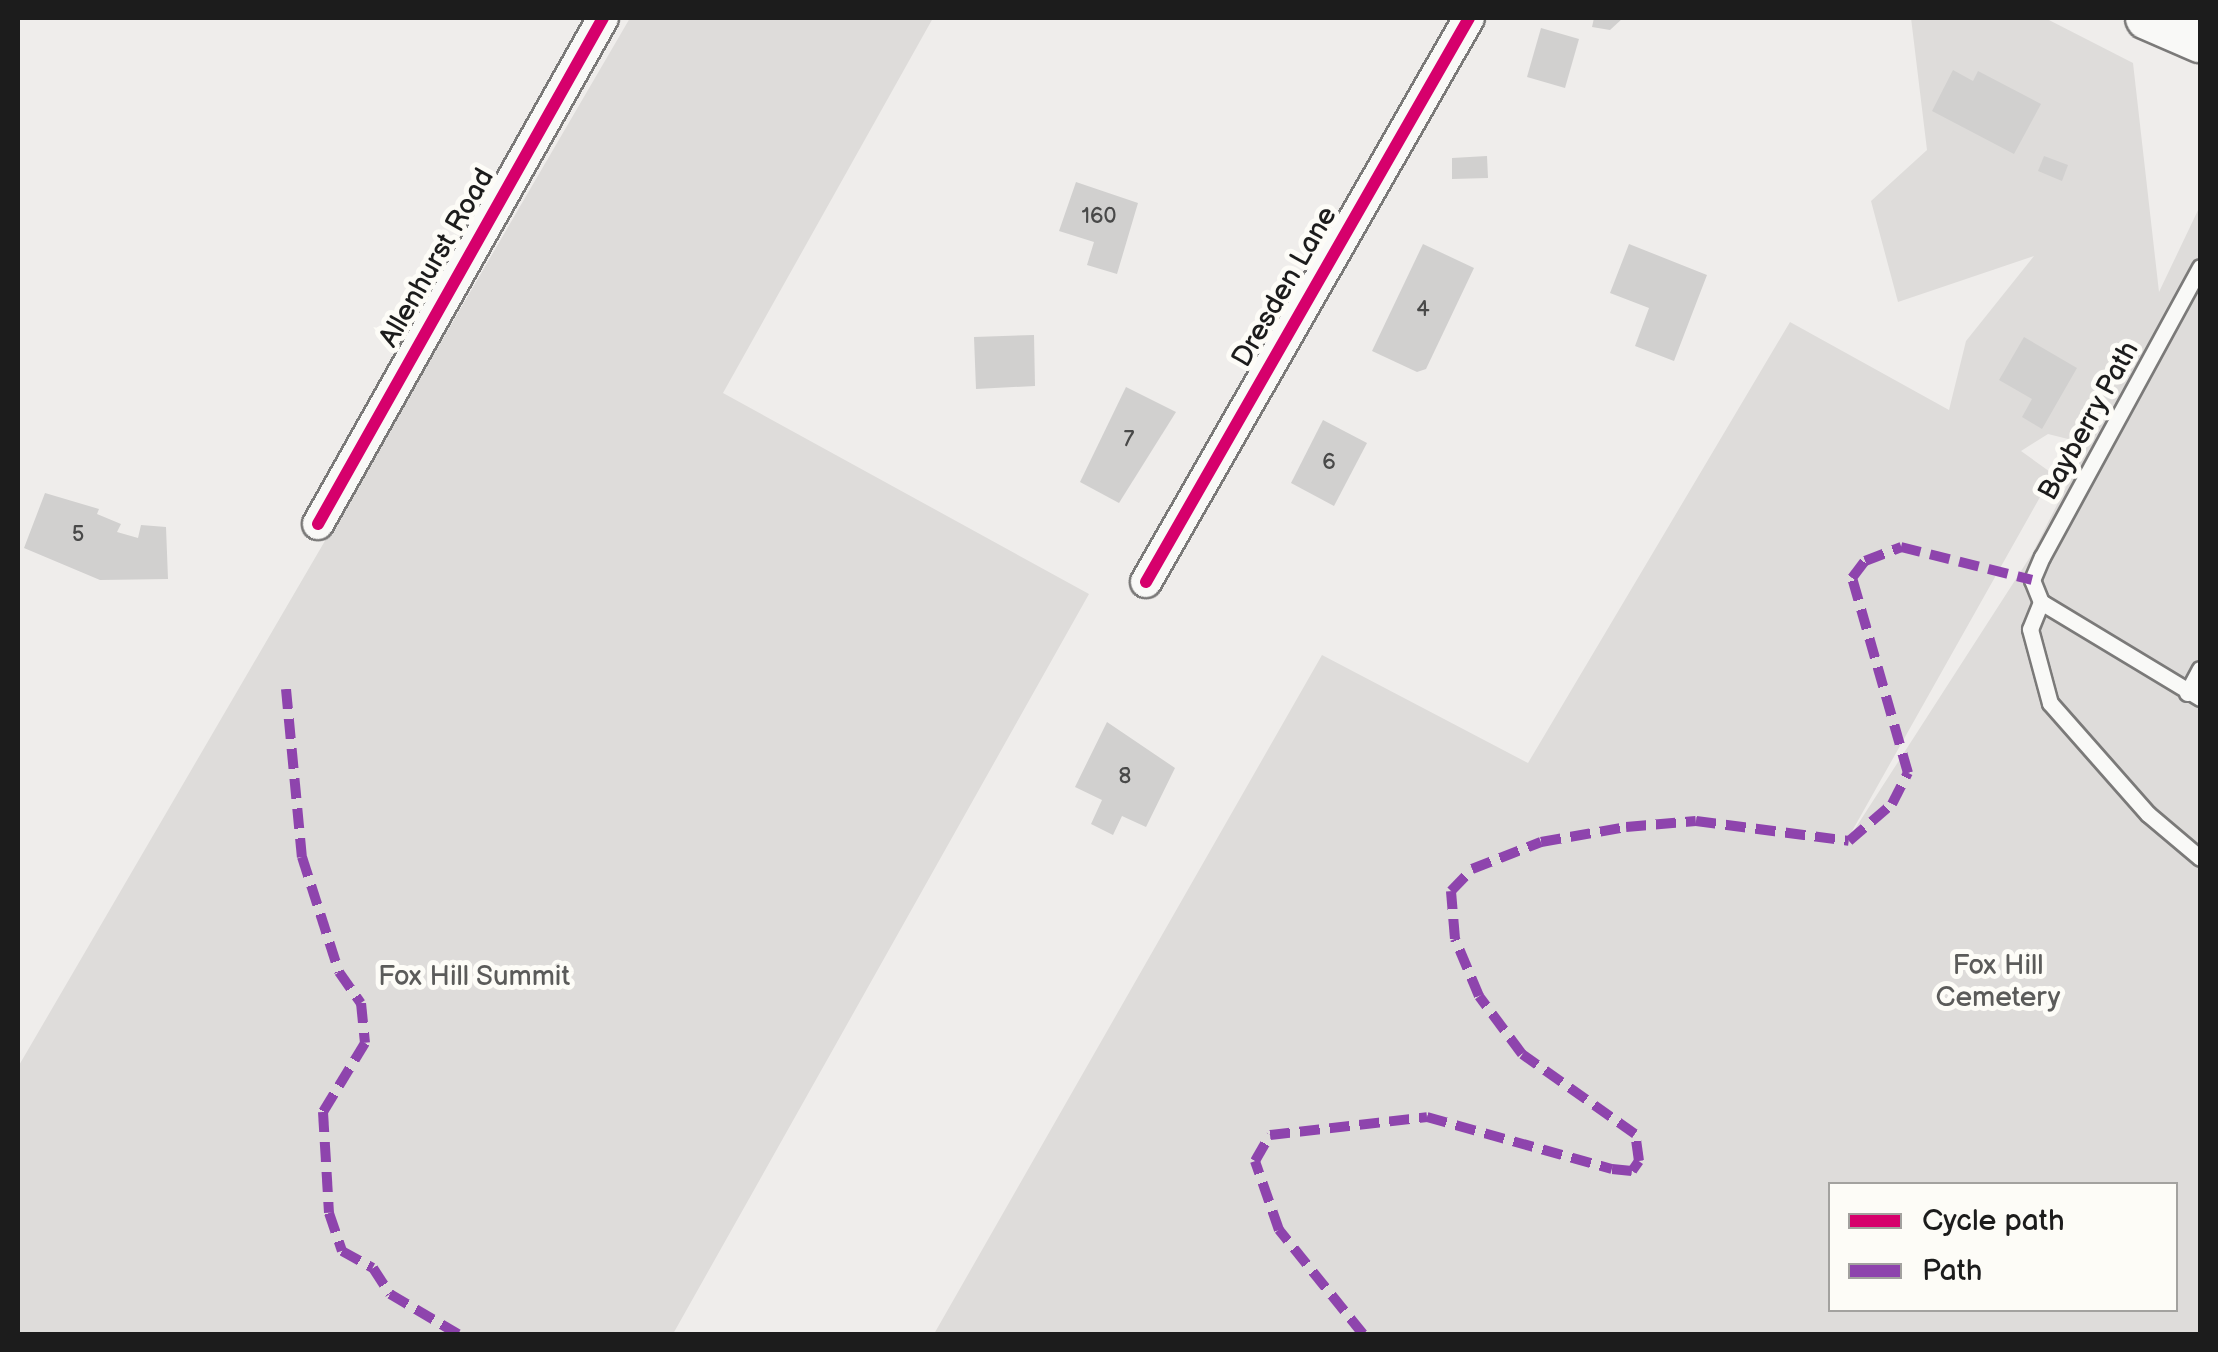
<!DOCTYPE html>
<style>
body{margin:0}
#map{position:relative;width:2218px;height:1352px;overflow:hidden;background:#efedeb;font-family:"Balsamiq Sans",sans-serif}
div>[style]{position:absolute}
.green>*{inset:0;background:#dedcda}
.building>*{inset:0;background:#d1d0cf}
.roads{filter:drop-shadow(2px 0 #7b7a79) drop-shadow(-2px 0 #7b7a79) drop-shadow(0 2px #7b7a79) drop-shadow(0 -2px #7b7a79)}
.lane>*{height:15px;margin:-7.5px;padding:0 7.5px;transform-origin:7.5px;border-radius:7.5px;background:#f9f9f7}
.street>*{height:30px;margin:-15px;padding:0 15px;transform-origin:15px;border-radius:15px;background:#f9f9f7}
.secondary>*{height:42px;margin:-21px;padding:0 21px;transform-origin:21px;border-radius:21px;background:#f9f9f7}
.quiet>*{height:10px;margin-top:-5px;transform-origin:0;background:repeating-linear-gradient(90deg,#8e44ad 0 20px,transparent 0 30px)}
.cycleway>*{height:12px;margin:-6px;padding:0 6px;transform-origin:6px;border-radius:6px;background:#d6006c}
span{translate:-50% -50%;white-space:nowrap;text-align:center;line-height:1.15;-webkit-text-stroke:10px #fdfcf7;paint-order:stroke}
.number-label{font-size:22px;color:#494949}
.number-label span{-webkit-text-stroke-width:0}
.street-label{font-size:28px;color:#1c1c1c}
.park-label{font-size:28px;color:#5b5b5a}
.frame{position:absolute;inset:0;border:20px solid #1c1c1c;pointer-events:none}
.legend{position:absolute;left:1828px;top:1182px;width:350px;height:130px;box-sizing:border-box;background:#fdfcf7;border:2px solid #a3a29f;margin:0;padding:12px 18px;list-style:none;font-size:30px;color:#1c1c1c}
.legend li{display:flex;align-items:center;gap:20px;height:50px}
.legend b{width:50px;border:2px solid #a3a29f}
</style>
<div id="map">
<div class="green">
<i style="clip-path:polygon(630px 18px,933px 18px,723px 393px,1089px 594px,673px 1334px,18px 1334px,18px 1067px)"></i>
<i style="clip-path:polygon(evenodd,1911px 18px,2045px 18px,2133px 63px,2159px 292px,2200px 206px,2200px 1334px,934px 1334px,1322px 655px,1528px 763px,1790px 322px,1949px 410px,1966px 341px,2034px 256px,1898px 302px,1871px 201px,1927px 150px,1911px 18px,2048px 434px,2088px 444px,2032px 554px,1842px 849px,2053px 474px,2021px 451px,2048px 434px,1911px 18px,1830px 1184px,2176px 1184px,2176px 1310px,1830px 1310px,1830px 1184px)"></i>
</div>
<div class="building">
<i style="clip-path:polygon(1594px 18px,1623px 18px,1610px 30px,1592px 27px)"></i>
<i style="clip-path:polygon(1541px 28px,1579px 39px,1565px 88px,1527px 77px)"></i>
<i style="clip-path:polygon(1953px 70px,1973px 81px,1978px 71px,2041px 104px,2014px 154px,1932px 111px)"></i>
<i style="clip-path:polygon(1487px 156px,1488px 178px,1452px 179px,1452px 158px)"></i>
<i style="clip-path:polygon(2044px 156px,2068px 165px,2062px 181px,2038px 171px)"></i>
<i style="clip-path:polygon(1076px 182px,1138px 203px,1117px 274px,1087px 265px,1094px 242px,1059px 231px)"></i>
<i style="clip-path:polygon(1423px 244px,1474px 268px,1426px 369px,1417px 372px,1372px 351px)"></i>
<i style="clip-path:polygon(1629px 244px,1707px 275px,1674px 361px,1635px 346px,1649px 308px,1610px 293px)"></i>
<i style="clip-path:polygon(1034px 335px,1035px 386px,976px 389px,974px 337px)"></i>
<i style="clip-path:polygon(2024px 337px,2077px 368px,2042px 429px,2022px 417px,2032px 399px,1999px 380px)"></i>
<i style="clip-path:polygon(1126px 387px,1176px 412px,1119px 503px,1080px 482px)"></i>
<i style="clip-path:polygon(1323px 420px,1367px 443px,1334px 506px,1291px 483px)"></i>
<i style="clip-path:polygon(45px 493px,99px 509px,97px 514px,121px 524px,117px 532px,138px 538px,141px 525px,166px 527px,168px 579px,100px 580px,24px 548px)"></i>
<i style="clip-path:polygon(1107px 722px,1175px 768px,1146px 827px,1122px 816px,1113px 835px,1091px 824px,1102px 800px,1075px 787px)"></i>
</div>
<div class="roads">
<div class="lane">
<i style="left:2041px;top:602px;width:24px;rotate:-112deg"></i>
<i style="left:2032px;top:580px;width:25px;rotate:-67deg"></i>
<i style="left:2042px;top:557px;width:330px;rotate:-61.4deg"></i>
<i style="left:2041px;top:602px;width:29px;rotate:112deg"></i>
<i style="left:2030px;top:629px;width:77px;rotate:74.9deg"></i>
<i style="left:2050px;top:703px;width:148px;rotate:48.6deg"></i>
<i style="left:2148px;top:814px;width:68px;rotate:40.2deg"></i>
<i style="left:2041px;top:602px;width:186px;rotate:31.1deg"></i>
<i style="left:2187px;top:693px;width:27px;rotate:-62deg"></i>
</div>
<div class="street">
<i style="left:318px;top:524px;width:581px;rotate:-60.61deg"></i>
<i style="left:1146px;top:582px;width:650px;rotate:-60.2deg"></i>
</div>
<div class="secondary">
<i style="left:2147px;top:18px;width:58px;rotate:23.5deg"></i>
</div>
</div>
<div class="quiet">
<i style="left:286px;top:689px;width:169px;rotate:84.6deg"></i>
<i style="left:302px;top:857px;width:121px;rotate:72.2deg"></i>
<i style="left:339px;top:972px;width:38px;rotate:55deg"></i>
<i style="left:361px;top:1003px;width:40px;rotate:84.3deg"></i>
<i style="left:365px;top:1043px;width:81px;rotate:121.3deg"></i>
<i style="left:323px;top:1112px;width:101px;rotate:86.6deg"></i>
<i style="left:329px;top:1213px;width:40px;rotate:71.1deg"></i>
<i style="left:342px;top:1251px;width:35px;rotate:29deg"></i>
<i style="left:373px;top:1268px;width:31px;rotate:57deg"></i>
<i style="left:390px;top:1294px;width:79px;rotate:30.5deg"></i>
<i style="left:1363px;top:1334px;width:134px;rotate:-128.9deg"></i>
<i style="left:1279px;top:1230px;width:73px;rotate:-109.2deg"></i>
<i style="left:1255px;top:1161px;width:30px;rotate:-60deg"></i>
<i style="left:1270px;top:1135px;width:158px;rotate:-6.5deg"></i>
<i style="left:1427px;top:1117px;width:192px;rotate:15.7deg"></i>
<i style="left:1612px;top:1169px;width:20px;rotate:6deg"></i>
<i style="left:1632px;top:1171px;width:12px;rotate:-55deg"></i>
<i style="left:1639px;top:1161px;width:27px;rotate:-98deg"></i>
<i style="left:1635px;top:1134px;width:138px;rotate:-144.7deg"></i>
<i style="left:1522px;top:1054px;width:72px;rotate:-126.6deg"></i>
<i style="left:1479px;top:996px;width:62px;rotate:-112.8deg"></i>
<i style="left:1455px;top:939px;width:48px;rotate:-94.8deg"></i>
<i style="left:1451px;top:891px;width:30px;rotate:-46deg"></i>
<i style="left:1472px;top:869px;width:74px;rotate:-21.4deg"></i>
<i style="left:1541px;top:842px;width:86px;rotate:-10deg"></i>
<i style="left:1626px;top:827px;width:70px;rotate:-4.9deg"></i>
<i style="left:1696px;top:821px;width:154px;rotate:7.4deg"></i>
<i style="left:1849px;top:841px;width:57px;rotate:-40.7deg"></i>
<i style="left:1892px;top:804px;width:35px;rotate:-63deg"></i>
<i style="left:1908px;top:773px;width:203px;rotate:-106deg"></i>
<i style="left:1852px;top:578px;width:21px;rotate:-53deg"></i>
<i style="left:1865px;top:561px;width:39px;rotate:-21deg"></i>
<i style="left:1901px;top:547px;width:135px;rotate:14.1deg"></i>
</div>
<div class="cycleway">
<i style="left:318px;top:524px;width:581px;rotate:-60.61deg"></i>
<i style="left:1146px;top:582px;width:650px;rotate:-60.2deg"></i>
</div>
<div class="number-label">
<span style="left:1099px;top:217px">160</span>
<span style="left:1423px;top:310px">4</span>
<span style="left:1129px;top:440px">7</span>
<span style="left:1329px;top:463px">6</span>
<span style="left:78px;top:535px">5</span>
<span style="left:1125px;top:777px">8</span>
</div>
<div class="street-label">
<span style="left:437px;top:258px;rotate:-60deg">Allenhurst Road</span>
<span style="left:1285px;top:287px;rotate:-60deg">Dresden Lane</span>
<span style="left:2089px;top:421px;rotate:-61deg">Bayberry Path</span>
</div>
<div class="park-label">
<span style="left:1998px;top:982px">Fox Hill<br>Cemetery</span>
<span style="left:474px;top:977px">Fox Hill Summit</span>
</div>
<div class="frame"></div>
<ul class="legend">
<li><b style="height:12px;background:#d6006c"></b>Cycle path</li>
<li><b style="height:12px;background:#8e44ad"></b>Path</li>
</ul>
</div>
